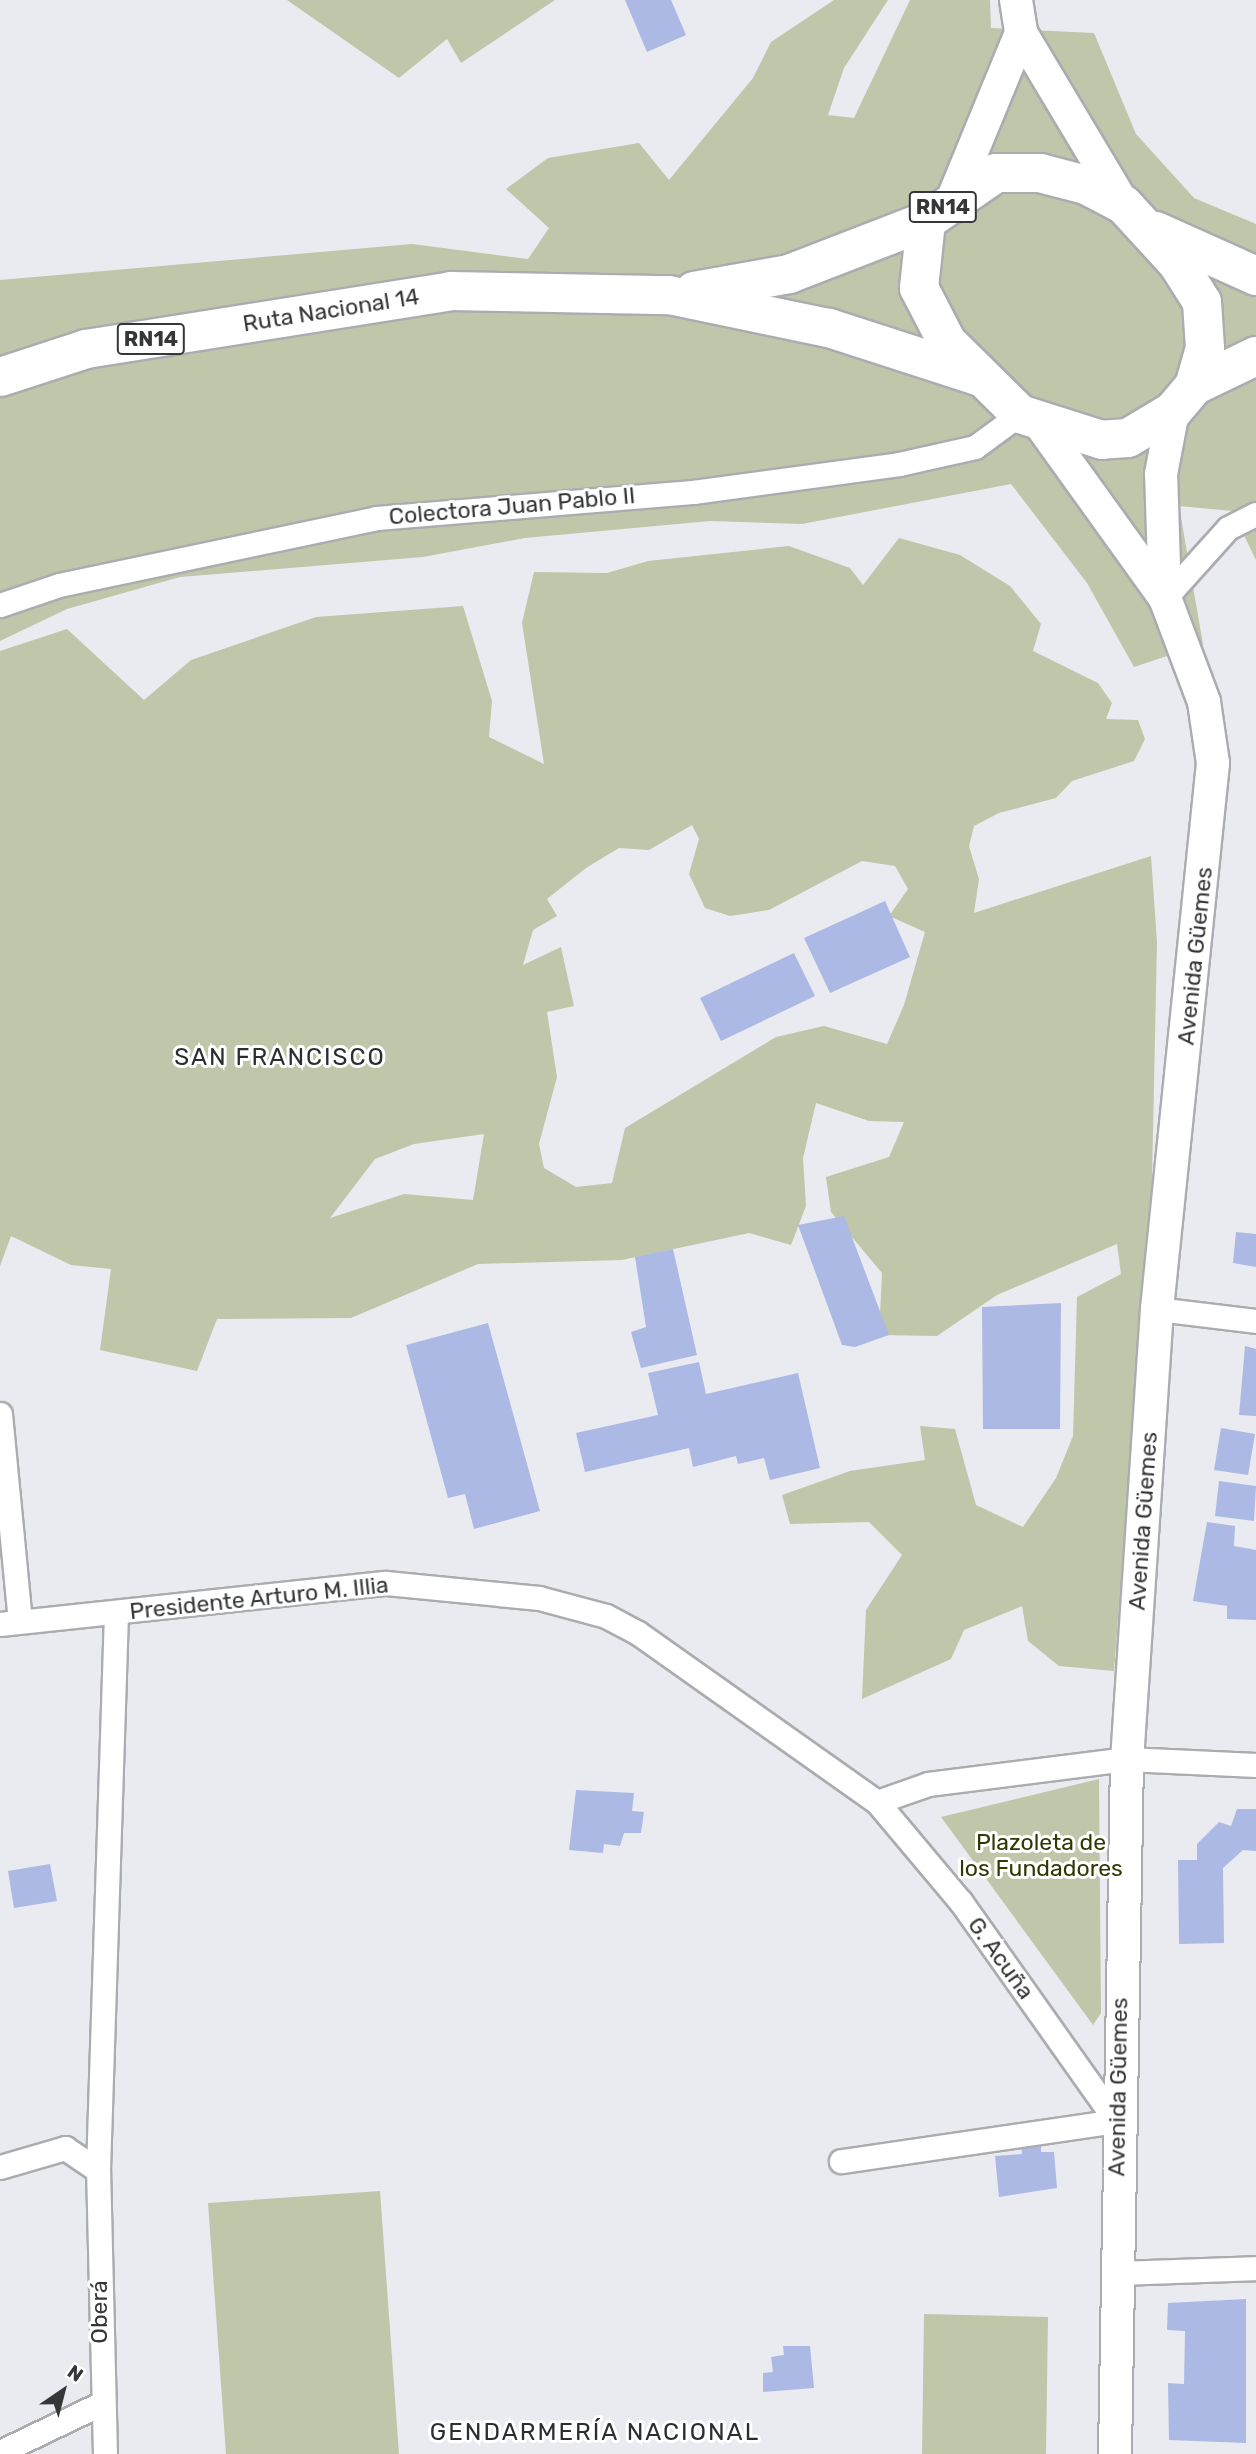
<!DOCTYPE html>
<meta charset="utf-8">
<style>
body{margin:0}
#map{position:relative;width:1256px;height:2454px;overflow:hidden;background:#eaebf0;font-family:Rubik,sans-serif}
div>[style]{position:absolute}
.green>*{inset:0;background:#bfc6aa}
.building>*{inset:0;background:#abb9e4}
.roads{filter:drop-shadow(2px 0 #abacb0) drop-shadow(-2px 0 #abacb0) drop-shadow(0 2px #abacb0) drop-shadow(0 -2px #abacb0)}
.street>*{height:23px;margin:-11.5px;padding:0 11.5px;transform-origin:11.5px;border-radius:11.5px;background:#fff}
.secondary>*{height:32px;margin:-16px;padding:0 16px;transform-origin:16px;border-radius:16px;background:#fff}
.highway>*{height:38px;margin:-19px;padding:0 19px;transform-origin:19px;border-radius:19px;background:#fff}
span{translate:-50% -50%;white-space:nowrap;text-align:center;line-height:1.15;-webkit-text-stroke:6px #fff;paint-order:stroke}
.shield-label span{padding:2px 5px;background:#fff;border:2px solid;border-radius:5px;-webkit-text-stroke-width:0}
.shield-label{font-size:21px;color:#353637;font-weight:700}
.street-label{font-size:23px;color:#353637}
.park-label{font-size:23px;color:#303801}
.neighbourhood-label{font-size:24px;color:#2c2d30;letter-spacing:2px}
.north{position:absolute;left:28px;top:2356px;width:70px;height:70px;-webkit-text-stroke:5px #fff;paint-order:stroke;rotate:35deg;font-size:19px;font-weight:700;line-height:28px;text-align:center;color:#353637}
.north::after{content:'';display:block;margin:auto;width:24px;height:32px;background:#353637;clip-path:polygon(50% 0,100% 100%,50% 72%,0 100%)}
</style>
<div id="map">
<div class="green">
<i style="clip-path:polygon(287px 0,555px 0,461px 63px,447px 39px,399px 78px)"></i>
<i style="clip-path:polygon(834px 0,888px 0,844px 68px,828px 115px,854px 118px,910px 0,990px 0,991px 28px,1094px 33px,1136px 134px,1194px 198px,1256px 224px,1256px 560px,1232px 511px,1179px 506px,1203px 644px,1134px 667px,1087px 583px,1011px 484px,802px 524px,710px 521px,525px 538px,423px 557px,180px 577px,67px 609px,0 641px,0 280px,412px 244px,528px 259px,549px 228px,506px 189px,548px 158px,639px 143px,669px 180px,753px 78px,771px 42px)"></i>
<i style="clip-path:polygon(evenodd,899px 538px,960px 555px,1010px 586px,1041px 624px,1033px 651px,1098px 683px,1112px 703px,1106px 719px,1138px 720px,1145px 739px,1134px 761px,1072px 781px,1056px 798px,999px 813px,974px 826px,969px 846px,979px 879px,974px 913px,1151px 856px,1157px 942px,1152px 1180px,1114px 1671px,1059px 1666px,1028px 1641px,1022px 1606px,964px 1630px,951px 1659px,862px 1699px,866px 1610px,902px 1555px,869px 1522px,790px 1524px,782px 1495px,850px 1471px,925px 1460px,920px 1426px,955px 1429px,976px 1505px,1023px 1527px,1056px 1478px,1073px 1436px,1077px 1297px,1121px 1274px,1117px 1244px,997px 1295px,937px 1336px,879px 1335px,882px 1273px,831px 1212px,826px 1177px,889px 1157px,904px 1122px,869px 1121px,816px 1103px,803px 1158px,806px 1206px,791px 1245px,749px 1233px,622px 1260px,478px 1264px,351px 1318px,217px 1319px,197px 1371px,100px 1350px,111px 1269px,71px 1265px,11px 1236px,0 1266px,0 651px,67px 629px,144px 700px,191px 660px,316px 617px,463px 606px,492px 701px,489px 737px,544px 764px,522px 623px,534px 572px,607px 573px,648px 561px,789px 546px,850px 568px,863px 585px,899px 538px,692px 825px,699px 839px,689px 874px,705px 908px,730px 916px,769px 910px,862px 861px,895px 866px,908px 889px,889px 916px,925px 932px,904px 1005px,887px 1044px,824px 1026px,776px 1037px,625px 1128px,612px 1183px,576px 1187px,544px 1168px,539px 1144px,557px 1077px,547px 1012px,574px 1006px,561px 947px,523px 965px,533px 930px,557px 916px,547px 899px,586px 868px,619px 848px,649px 850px,692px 825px,899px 538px,484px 1134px,473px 1200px,404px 1194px,330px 1218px,375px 1159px,414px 1144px,484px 1134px)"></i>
<i style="clip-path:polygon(1099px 1779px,1101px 2013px,1093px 2025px,941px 1817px)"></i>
<i style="clip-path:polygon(380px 2191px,399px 2454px,226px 2454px,208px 2203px)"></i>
<i style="clip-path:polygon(924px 2314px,1048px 2317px,1046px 2454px,922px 2454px)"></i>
</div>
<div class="building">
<i style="clip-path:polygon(625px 0,671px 0,686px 35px,647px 52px)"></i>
<i style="clip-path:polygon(885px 901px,910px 957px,830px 993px,804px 938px)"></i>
<i style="clip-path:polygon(794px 953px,815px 996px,721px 1041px,700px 998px)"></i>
<i style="clip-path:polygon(844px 1216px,889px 1335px,855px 1347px,842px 1345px,798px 1225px)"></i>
<i style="clip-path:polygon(1236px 1232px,1256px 1234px,1256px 1267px,1233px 1263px)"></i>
<i style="clip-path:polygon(673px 1249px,697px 1355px,641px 1368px,631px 1332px,646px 1327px,635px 1257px)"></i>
<i style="clip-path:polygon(1061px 1303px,1060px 1429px,983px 1429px,982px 1307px)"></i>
<i style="clip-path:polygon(488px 1323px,540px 1511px,474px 1529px,465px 1494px,448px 1498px,406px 1345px)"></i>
<i style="clip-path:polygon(1245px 1346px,1256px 1349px,1256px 1416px,1239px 1415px)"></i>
<i style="clip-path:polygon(699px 1362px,706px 1394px,798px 1373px,820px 1468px,770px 1480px,764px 1458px,738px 1464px,736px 1456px,693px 1467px,689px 1448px,585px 1472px,576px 1433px,658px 1415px,648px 1373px)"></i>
<i style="clip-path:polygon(1221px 1428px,1255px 1434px,1248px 1475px,1214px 1470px)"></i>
<i style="clip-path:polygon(1219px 1481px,1256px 1486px,1254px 1521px,1215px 1516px)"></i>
<i style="clip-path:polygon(1207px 1522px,1235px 1526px,1234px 1546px,1256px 1550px,1256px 1620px,1227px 1619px,1227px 1606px,1193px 1601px)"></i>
<i style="clip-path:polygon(576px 1790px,634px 1793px,632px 1811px,644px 1812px,641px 1833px,624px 1833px,620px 1846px,604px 1844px,603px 1853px,569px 1850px)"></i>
<i style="clip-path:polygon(1237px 1809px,1256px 1809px,1256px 1851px,1243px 1850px,1223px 1868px,1224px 1943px,1179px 1944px,1178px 1860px,1197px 1860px,1197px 1844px,1219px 1822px,1231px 1826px)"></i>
<i style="clip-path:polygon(50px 1864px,57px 1901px,14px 1908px,8px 1871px)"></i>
<i style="clip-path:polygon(1041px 2138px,1041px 2152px,1054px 2152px,1057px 2188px,999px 2197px,995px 2156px,1022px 2154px,1021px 2140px)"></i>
<i style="clip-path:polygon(1246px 2299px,1246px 2443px,1169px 2440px,1168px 2383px,1184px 2384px,1185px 2331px,1167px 2330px,1168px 2303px)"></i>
<i style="clip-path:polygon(783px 2346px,810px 2346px,814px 2388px,763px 2392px,763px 2373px,773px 2372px,771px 2357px,784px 2355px)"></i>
</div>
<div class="roads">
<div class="street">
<i style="left:1165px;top:598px;width:94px;rotate:-48deg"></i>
<i style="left:1228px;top:528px;width:31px;rotate:-27deg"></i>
<i style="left:0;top:605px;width:62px;rotate:-18.7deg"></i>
<i style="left:59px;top:585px;width:324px;rotate:-11.9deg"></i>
<i style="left:376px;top:518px;width:318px;rotate:-4.7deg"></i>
<i style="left:693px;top:492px;width:208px;rotate:-7.7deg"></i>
<i style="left:899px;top:464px;width:78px;rotate:-12.6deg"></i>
<i style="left:975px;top:447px;width:56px;rotate:-36.3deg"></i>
<i style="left:1157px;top:1309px;width:100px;rotate:6.9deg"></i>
<i style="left:0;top:1414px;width:208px;rotate:84.5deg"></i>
<i style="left:0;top:1624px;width:388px;rotate:-6.1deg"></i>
<i style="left:386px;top:1583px;width:154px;rotate:5.6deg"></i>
<i style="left:539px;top:1598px;width:69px;rotate:15deg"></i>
<i style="left:606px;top:1616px;width:36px;rotate:28deg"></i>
<i style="left:638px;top:1633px;width:293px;rotate:35.3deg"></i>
<i style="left:877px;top:1802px;width:131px;rotate:50deg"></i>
<i style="left:961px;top:1902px;width:268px;rotate:54.7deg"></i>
<i style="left:1116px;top:2121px;width:278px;rotate:171.7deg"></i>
<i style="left:877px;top:1802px;width:54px;rotate:-19.4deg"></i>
<i style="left:928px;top:1784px;width:201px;rotate:-7.2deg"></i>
<i style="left:1127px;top:1759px;width:129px;rotate:2.7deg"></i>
<i style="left:0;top:2167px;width:68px;rotate:-16.3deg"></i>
<i style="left:65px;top:2148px;width:40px;rotate:34deg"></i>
<i style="left:1116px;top:2273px;width:140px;rotate:-2deg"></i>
<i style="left:0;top:2452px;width:111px;rotate:-25.6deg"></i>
<i style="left:105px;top:2454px;width:284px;rotate:-91.4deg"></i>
<i style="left:98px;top:2170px;width:558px;rotate:-88.15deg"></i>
</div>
<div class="secondary">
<i style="left:1016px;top:0;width:33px;rotate:81deg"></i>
<i style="left:1021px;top:33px;width:200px;rotate:59.1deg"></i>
<i style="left:953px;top:198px;width:178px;rotate:-67.6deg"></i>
<i style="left:1037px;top:420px;width:219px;rotate:54.3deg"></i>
<i style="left:1165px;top:598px;width:111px;rotate:69.4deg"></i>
<i style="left:1204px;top:702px;width:62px;rotate:81.6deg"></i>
<i style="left:1213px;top:763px;width:549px;rotate:95.86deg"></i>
<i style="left:1157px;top:1309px;width:451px;rotate:93.8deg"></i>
<i style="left:1127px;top:1759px;width:695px;rotate:90.99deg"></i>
<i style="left:1165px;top:598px;width:124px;rotate:-91.8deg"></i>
<i style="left:1161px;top:474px;width:64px;rotate:-79.2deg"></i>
</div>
<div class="highway">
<i style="left:996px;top:173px;width:44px"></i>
<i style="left:1040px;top:173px;width:48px;rotate:14.6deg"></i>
<i style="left:1086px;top:185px;width:43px;rotate:27.8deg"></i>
<i style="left:1124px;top:205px;width:80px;rotate:47.5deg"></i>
<i style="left:1178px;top:264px;width:45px;rotate:57.7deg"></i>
<i style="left:1202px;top:302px;width:46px;rotate:86.3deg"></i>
<i style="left:1205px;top:348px;width:40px;rotate:106deg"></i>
<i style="left:1194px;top:386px;width:33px;rotate:130deg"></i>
<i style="left:1173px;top:411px;width:52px;rotate:149deg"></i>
<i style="left:1128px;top:438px;width:26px;rotate:176deg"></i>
<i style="left:1102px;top:440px;width:86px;rotate:-162.4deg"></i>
<i style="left:1020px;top:414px;width:103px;rotate:-135.4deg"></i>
<i style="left:947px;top:342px;width:61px;rotate:-117.4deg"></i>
<i style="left:919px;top:288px;width:67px;rotate:-84deg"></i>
<i style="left:926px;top:221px;width:85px;rotate:-34.4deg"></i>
<i style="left:1156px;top:231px;width:110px;rotate:24.2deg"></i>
<i style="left:694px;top:291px;width:97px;rotate:-10.1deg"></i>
<i style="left:789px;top:274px;width:147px;rotate:-21.1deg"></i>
<i style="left:0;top:377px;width:90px;rotate:-18deg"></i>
<i style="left:86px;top:349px;width:370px;rotate:-9deg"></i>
<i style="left:451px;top:291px;width:218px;rotate:1.1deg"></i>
<i style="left:669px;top:295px;width:163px;rotate:11.7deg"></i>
<i style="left:829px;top:328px;width:157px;rotate:17.9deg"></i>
<i style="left:1194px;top:386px;width:69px;rotate:-25.8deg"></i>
</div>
</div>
<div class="shield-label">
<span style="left:943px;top:207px">RN14</span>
<span style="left:151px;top:339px">RN14</span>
</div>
<div class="street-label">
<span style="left:331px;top:310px;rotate:-9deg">Ruta Nacional 14</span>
<span style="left:512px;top:506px;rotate:-5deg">Colectora Juan Pablo II</span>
<span style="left:1195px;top:956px;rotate:-84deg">Avenida Güemes</span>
<span style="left:1143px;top:1521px;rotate:-86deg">Avenida Güemes</span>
<span style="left:259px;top:1598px;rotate:-6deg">Presidente Arturo M. Illia</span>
<span style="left:1001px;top:1958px;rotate:54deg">G. Acuña</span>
<span style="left:1118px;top:2087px;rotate:-89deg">Avenida Güemes</span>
<span style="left:99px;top:2312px;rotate:-90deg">Oberá</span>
</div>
<div class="park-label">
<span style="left:1041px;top:1855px">Plazoleta de<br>los Fundadores</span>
</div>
<div class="neighbourhood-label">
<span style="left:280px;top:1058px">SAN FRANCISCO</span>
<span style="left:595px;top:2433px">GENDARMERÍA NACIONAL</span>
</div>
<div class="north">N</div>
</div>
